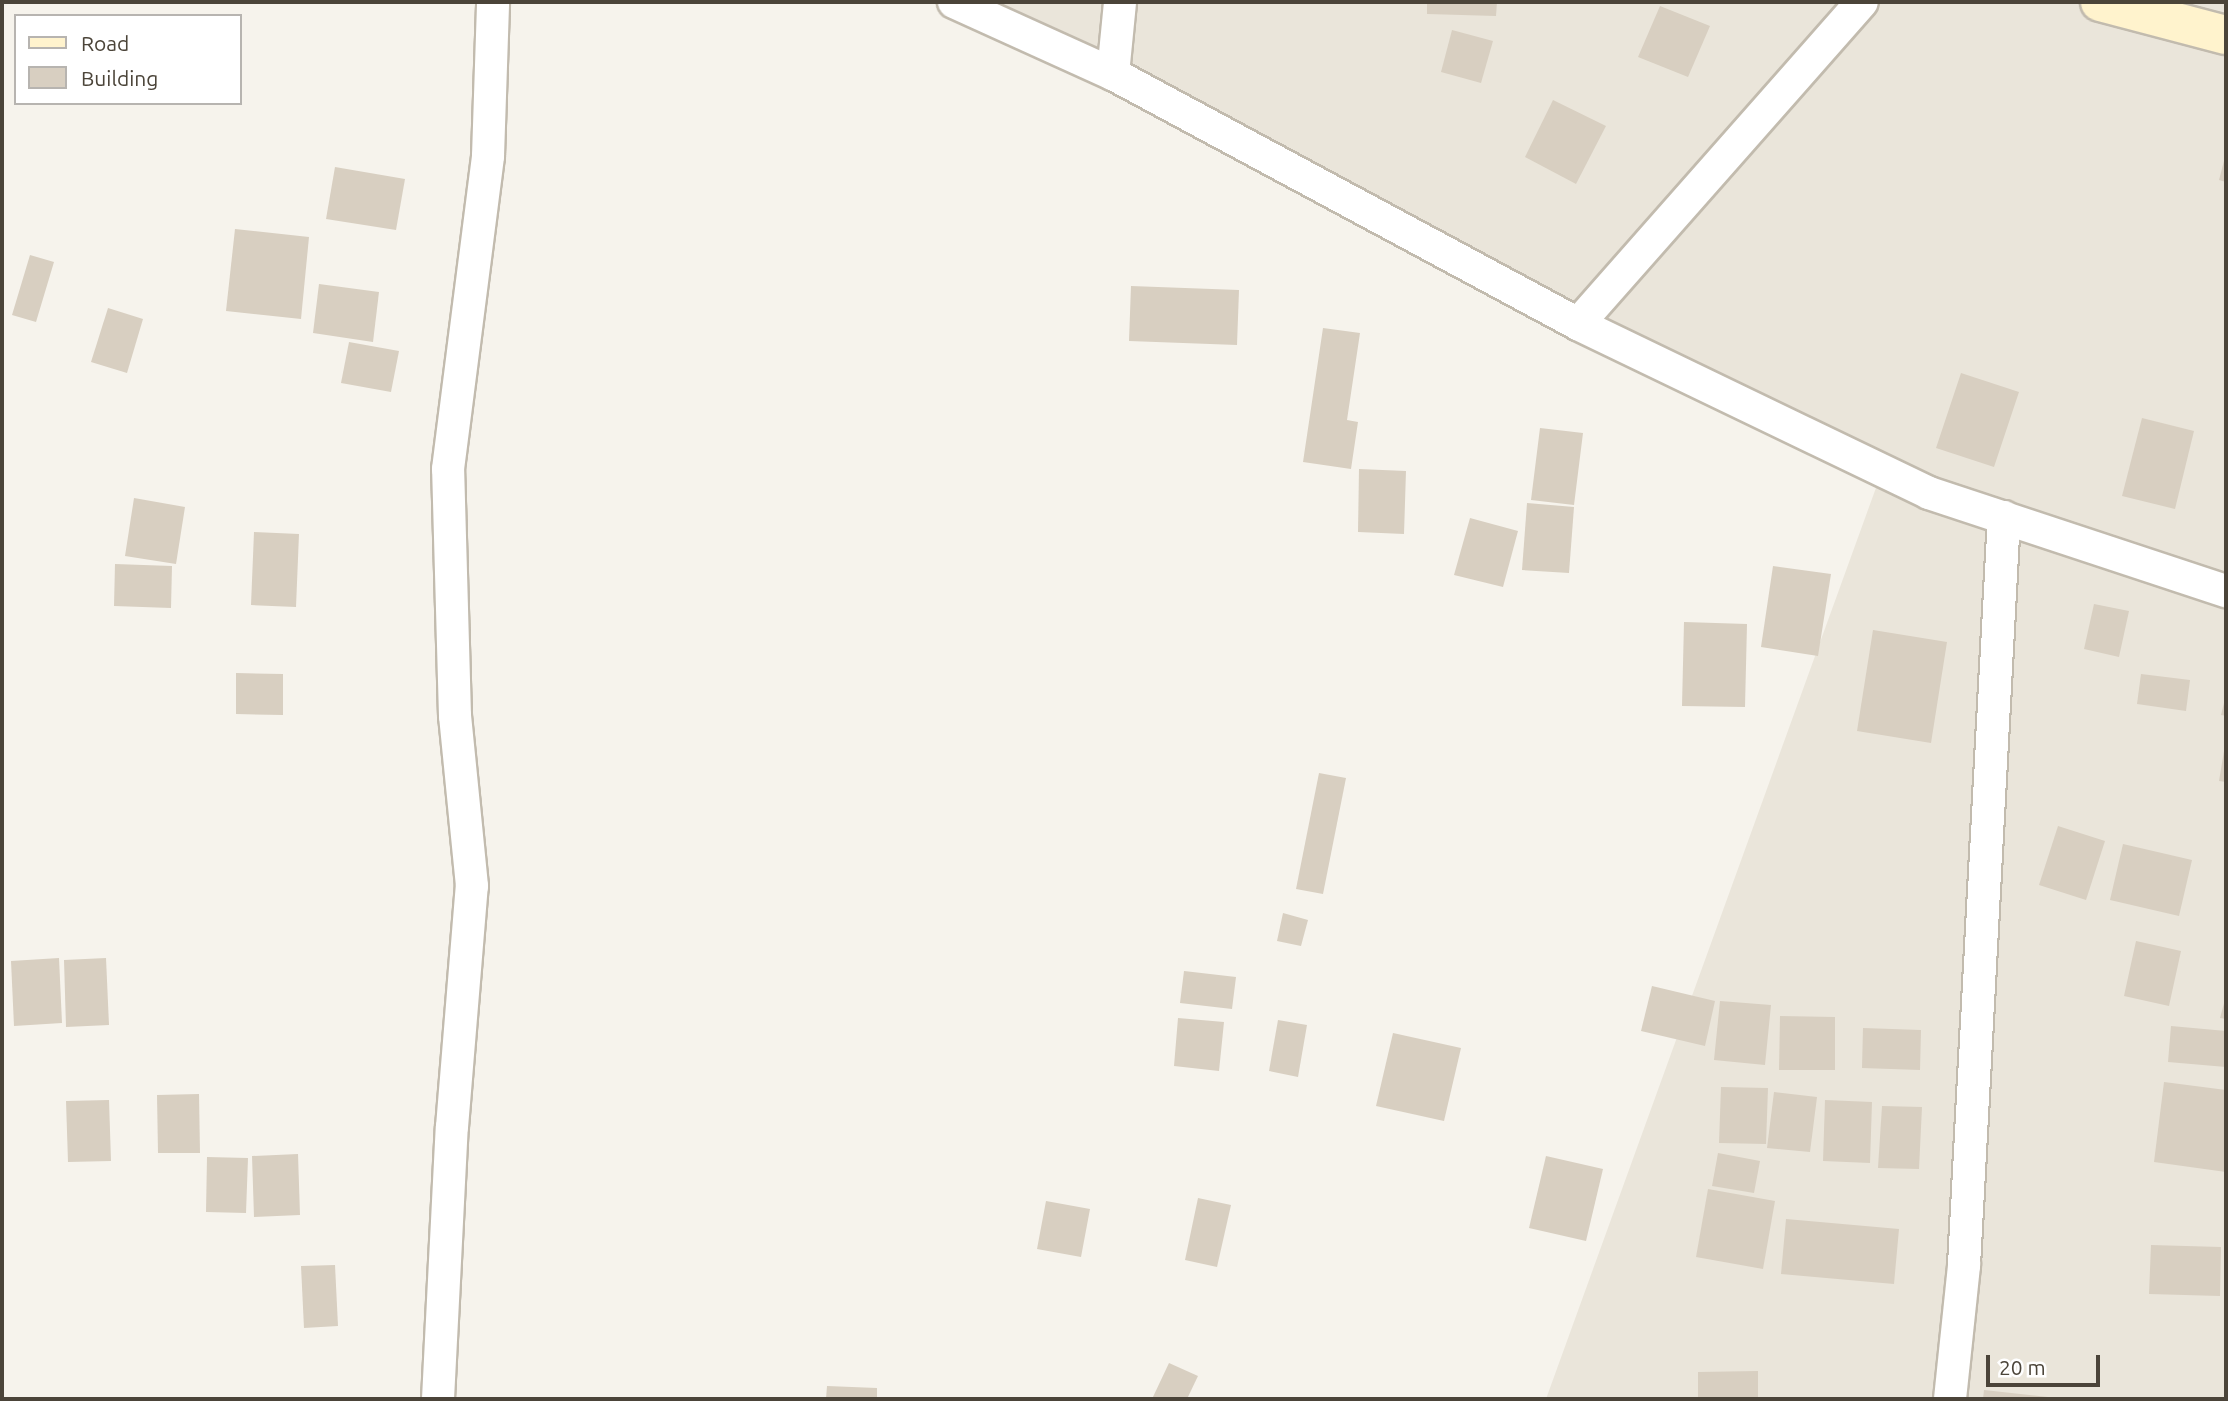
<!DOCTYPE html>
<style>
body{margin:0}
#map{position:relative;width:2228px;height:1401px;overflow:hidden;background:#f6f3ec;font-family:Ubuntu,sans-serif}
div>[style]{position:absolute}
.residential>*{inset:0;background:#eae5da}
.building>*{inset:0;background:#d8cfc1}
.roads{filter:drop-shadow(2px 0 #c2bbae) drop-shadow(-2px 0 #c2bbae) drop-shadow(0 2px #c2bbae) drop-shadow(0 -2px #c2bbae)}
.street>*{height:32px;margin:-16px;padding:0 16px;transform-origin:16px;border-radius:16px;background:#fff}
.secondary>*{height:38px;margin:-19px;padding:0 19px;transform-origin:19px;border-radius:19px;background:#fff3cd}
span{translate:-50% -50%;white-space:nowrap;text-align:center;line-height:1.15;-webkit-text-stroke:7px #fff;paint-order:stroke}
.frame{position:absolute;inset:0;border:4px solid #4b4439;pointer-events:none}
.legend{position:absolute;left:14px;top:14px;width:228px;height:91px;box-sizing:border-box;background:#fff;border:2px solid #b7b4b0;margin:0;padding:9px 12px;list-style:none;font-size:21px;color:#4b4439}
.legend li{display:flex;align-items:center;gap:14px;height:35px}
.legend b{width:35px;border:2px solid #b7b4b0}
.scale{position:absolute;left:1986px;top:1355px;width:114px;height:32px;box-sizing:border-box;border:4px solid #4b4439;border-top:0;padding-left:9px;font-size:21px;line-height:24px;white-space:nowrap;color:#4b4439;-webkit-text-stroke:5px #fff;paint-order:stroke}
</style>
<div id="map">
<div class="residential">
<i style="clip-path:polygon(967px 2px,2226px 2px,2226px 1399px,1546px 1399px,1877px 485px)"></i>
</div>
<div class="building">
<i style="clip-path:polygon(1427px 2px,1497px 2px,1496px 16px,1427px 14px)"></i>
<i style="clip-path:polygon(1660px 6px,1710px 26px,1688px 77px,1638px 57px)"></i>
<i style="clip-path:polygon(1452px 30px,1493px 41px,1481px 83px,1441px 72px)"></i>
<i style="clip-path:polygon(1553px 100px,1606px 126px,1576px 184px,1525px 157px)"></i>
<i style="clip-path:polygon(2225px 157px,2226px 157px,2226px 182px,2219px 180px)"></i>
<i style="clip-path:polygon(335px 167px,405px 179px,396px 230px,326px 219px)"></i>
<i style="clip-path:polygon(235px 229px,309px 237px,301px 319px,226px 311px)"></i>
<i style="clip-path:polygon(30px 255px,54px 262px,36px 322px,12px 315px)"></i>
<i style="clip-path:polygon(319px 284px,379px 292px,373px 342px,313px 333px)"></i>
<i style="clip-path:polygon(1131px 286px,1239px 290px,1237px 345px,1129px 341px)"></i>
<i style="clip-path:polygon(108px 308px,143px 319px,127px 373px,91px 362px)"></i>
<i style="clip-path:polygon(1323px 328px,1360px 333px,1347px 420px,1358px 422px,1351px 469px,1303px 462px)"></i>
<i style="clip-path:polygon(349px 342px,399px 351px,391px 392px,341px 383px)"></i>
<i style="clip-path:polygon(1961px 373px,2019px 392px,1994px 467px,1936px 448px)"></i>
<i style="clip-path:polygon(2142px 418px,2194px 431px,2175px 509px,2122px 496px)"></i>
<i style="clip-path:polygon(1540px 428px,1583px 433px,1574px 505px,1531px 500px)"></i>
<i style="clip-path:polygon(1359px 469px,1406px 471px,1404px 534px,1358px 532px)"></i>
<i style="clip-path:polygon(134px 498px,185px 507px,176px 564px,125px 556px)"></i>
<i style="clip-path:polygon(1527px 503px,1574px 507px,1569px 573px,1522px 570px)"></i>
<i style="clip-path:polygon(1470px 518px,1518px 531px,1503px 587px,1454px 575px)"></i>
<i style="clip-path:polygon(254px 532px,299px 534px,296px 607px,251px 605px)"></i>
<i style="clip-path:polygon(115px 564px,172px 566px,171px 608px,114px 606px)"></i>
<i style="clip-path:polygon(1773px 566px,1831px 574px,1818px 656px,1761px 647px)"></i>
<i style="clip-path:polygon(2094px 604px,2129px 611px,2119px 657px,2084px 649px)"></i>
<i style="clip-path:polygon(1684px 622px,1747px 624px,1745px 707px,1682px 706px)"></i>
<i style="clip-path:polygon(1873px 630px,1947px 642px,1931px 743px,1857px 731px)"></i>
<i style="clip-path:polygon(236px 673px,283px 674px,283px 715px,236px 714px)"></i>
<i style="clip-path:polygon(2141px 674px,2190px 680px,2186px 711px,2137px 704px)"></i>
<i style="clip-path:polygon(2225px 699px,2226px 699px,2226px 716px,2221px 715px)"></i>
<i style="clip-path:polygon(2225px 745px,2226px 745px,2226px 782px,2219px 781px)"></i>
<i style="clip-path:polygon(1319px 773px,1346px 778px,1323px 894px,1296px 889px)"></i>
<i style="clip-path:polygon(2058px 826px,2105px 841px,2086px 900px,2039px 885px)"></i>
<i style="clip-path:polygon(2123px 844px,2192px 860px,2179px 916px,2110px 900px)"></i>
<i style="clip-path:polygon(1283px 913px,1308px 920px,1301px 946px,1277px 941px)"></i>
<i style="clip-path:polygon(2136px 941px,2181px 951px,2169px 1006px,2124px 996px)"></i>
<i style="clip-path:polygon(59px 958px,62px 1023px,14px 1026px,11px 961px)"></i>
<i style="clip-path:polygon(106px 958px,109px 1025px,66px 1027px,64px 960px)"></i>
<i style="clip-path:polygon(1184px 971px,1236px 977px,1232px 1009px,1180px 1003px)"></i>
<i style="clip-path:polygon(1652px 986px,1715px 1001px,1705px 1046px,1641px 1031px)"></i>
<i style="clip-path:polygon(2226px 996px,2226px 1019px,2220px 1018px)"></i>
<i style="clip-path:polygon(1720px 1001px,1771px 1005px,1765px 1065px,1714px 1060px)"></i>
<i style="clip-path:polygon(1780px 1016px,1835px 1017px,1835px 1070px,1779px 1070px)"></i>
<i style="clip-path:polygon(1178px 1018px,1224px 1022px,1219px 1071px,1174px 1066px)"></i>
<i style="clip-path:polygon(1278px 1020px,1307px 1025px,1298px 1077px,1269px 1071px)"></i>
<i style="clip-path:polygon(2171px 1026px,2226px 1031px,2226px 1067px,2168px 1062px)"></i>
<i style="clip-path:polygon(1863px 1028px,1921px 1030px,1920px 1070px,1862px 1068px)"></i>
<i style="clip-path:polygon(1393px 1033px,1461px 1048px,1444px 1121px,1376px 1106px)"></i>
<i style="clip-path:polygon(2164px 1082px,2226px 1090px,2226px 1172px,2154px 1162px)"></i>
<i style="clip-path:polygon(1721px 1087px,1768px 1088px,1766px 1144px,1719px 1143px)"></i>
<i style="clip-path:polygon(1774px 1092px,1817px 1097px,1810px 1152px,1767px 1148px)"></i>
<i style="clip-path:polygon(199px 1094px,200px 1153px,158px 1153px,157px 1095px)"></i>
<i style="clip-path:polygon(109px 1100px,111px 1161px,68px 1162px,66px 1101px)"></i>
<i style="clip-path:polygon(1825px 1100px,1872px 1102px,1870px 1163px,1823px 1161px)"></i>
<i style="clip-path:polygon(1882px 1106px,1922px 1107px,1919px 1169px,1878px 1168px)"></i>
<i style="clip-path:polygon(1718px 1153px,1760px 1161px,1754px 1193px,1712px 1186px)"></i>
<i style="clip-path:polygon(298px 1154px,300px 1215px,254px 1217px,252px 1156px)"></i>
<i style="clip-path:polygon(1546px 1156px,1603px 1169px,1586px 1241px,1529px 1228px)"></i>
<i style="clip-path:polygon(207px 1157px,248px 1158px,246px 1213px,206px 1212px)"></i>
<i style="clip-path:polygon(1708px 1189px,1775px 1201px,1763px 1269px,1696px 1257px)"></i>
<i style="clip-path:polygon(1198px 1198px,1231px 1205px,1217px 1267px,1185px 1260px)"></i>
<i style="clip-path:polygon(1046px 1201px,1090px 1209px,1081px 1257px,1037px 1249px)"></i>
<i style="clip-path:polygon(1786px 1219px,1899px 1229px,1894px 1284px,1781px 1274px)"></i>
<i style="clip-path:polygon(2151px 1245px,2221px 1247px,2220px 1296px,2149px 1294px)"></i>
<i style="clip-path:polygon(335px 1265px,338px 1326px,304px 1328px,301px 1266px)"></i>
<i style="clip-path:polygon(1169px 1363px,1198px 1376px,1187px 1399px,1152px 1399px)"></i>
<i style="clip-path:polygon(1758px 1371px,1758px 1399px,1698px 1399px,1698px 1372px)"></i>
<i style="clip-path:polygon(827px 1386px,877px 1388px,877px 1399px,826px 1399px)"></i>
<i style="clip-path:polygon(1984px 1390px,2048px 1397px,2048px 1399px,1983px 1399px)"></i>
</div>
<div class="roads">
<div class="street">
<i style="left:954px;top:2px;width:175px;rotate:24.4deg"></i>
<i style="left:1113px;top:74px;width:528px;rotate:28.26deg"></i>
<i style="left:1578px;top:324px;width:390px;rotate:25.7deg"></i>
<i style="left:1929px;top:493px;width:313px;rotate:18.3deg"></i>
<i style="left:1113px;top:74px;width:72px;rotate:-84.4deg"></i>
<i style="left:1578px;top:324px;width:429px;rotate:-48.6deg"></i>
<i style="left:438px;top:1399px;width:272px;rotate:-87.1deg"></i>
<i style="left:452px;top:1127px;width:242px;rotate:-85.3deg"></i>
<i style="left:472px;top:886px;width:171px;rotate:-95.7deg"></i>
<i style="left:455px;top:716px;width:247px;rotate:-91.6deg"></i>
<i style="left:448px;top:469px;width:316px;rotate:-82.7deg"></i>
<i style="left:488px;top:156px;width:154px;rotate:-88.1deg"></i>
<i style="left:1950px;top:1399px;width:135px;rotate:-84deg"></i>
<i style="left:1964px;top:1265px;width:749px;rotate:-86.94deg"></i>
</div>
<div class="secondary">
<i style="left:2100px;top:2px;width:130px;rotate:14.7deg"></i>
</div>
</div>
<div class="frame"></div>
<ul class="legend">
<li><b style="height:9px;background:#fff3cd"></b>Road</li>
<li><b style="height:19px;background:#d8cfc1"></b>Building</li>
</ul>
<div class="scale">20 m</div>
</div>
